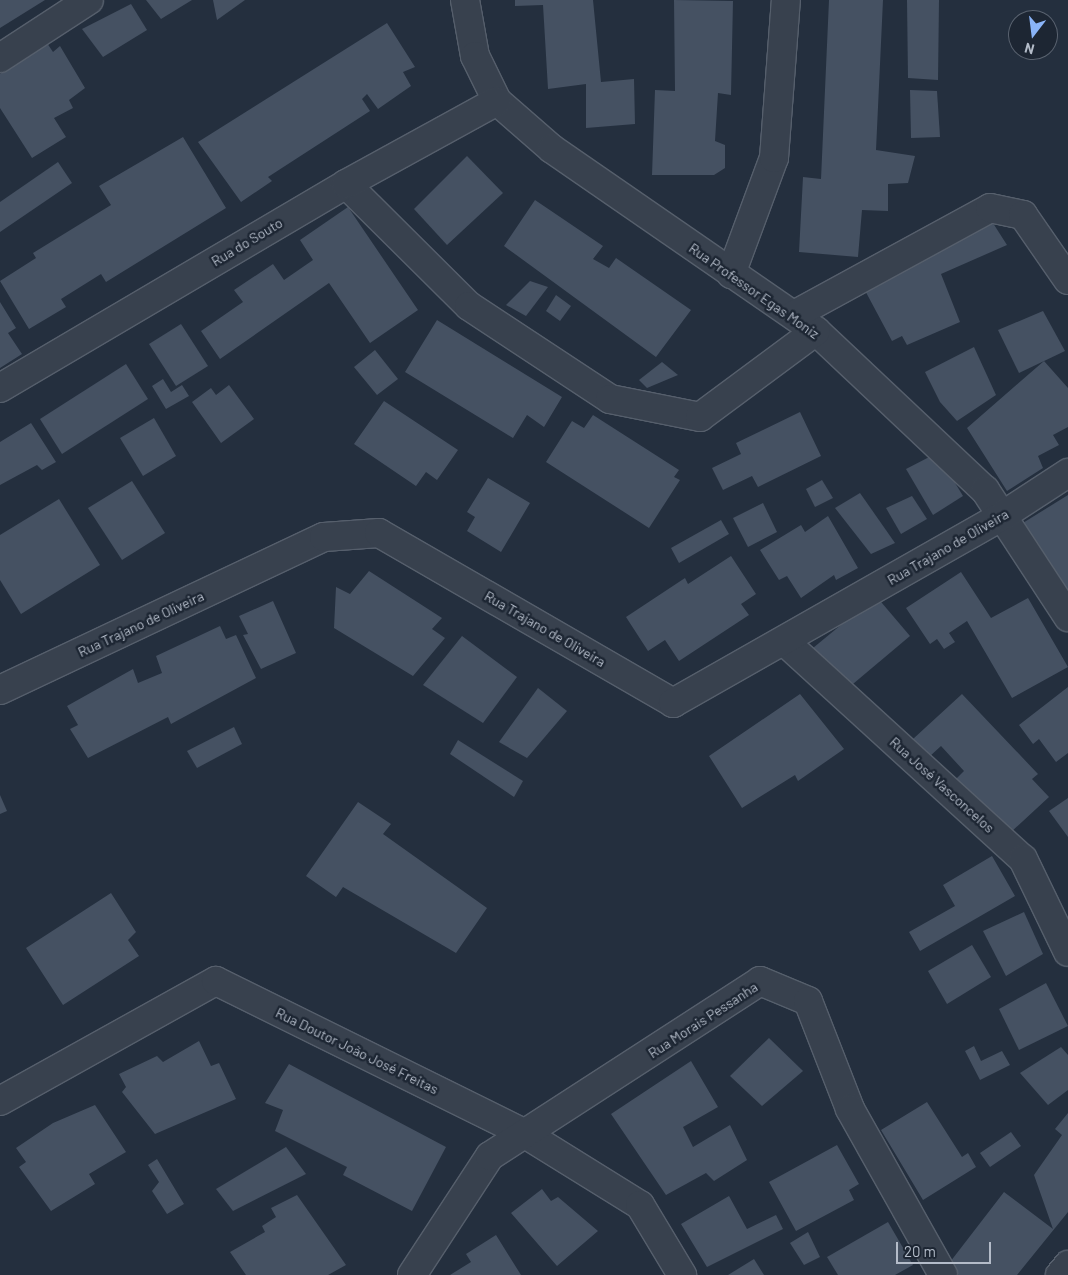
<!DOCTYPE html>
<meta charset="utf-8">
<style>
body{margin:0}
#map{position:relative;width:1068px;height:1275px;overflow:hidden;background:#242f3e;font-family:Barlow,sans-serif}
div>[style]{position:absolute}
.building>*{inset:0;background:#455162}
.roads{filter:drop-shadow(1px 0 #565f6c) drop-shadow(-1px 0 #565f6c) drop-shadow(0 1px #565f6c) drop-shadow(0 -1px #565f6c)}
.street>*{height:28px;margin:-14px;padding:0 14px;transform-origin:14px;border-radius:14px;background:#38414e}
span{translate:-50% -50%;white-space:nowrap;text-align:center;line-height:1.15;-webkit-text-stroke:5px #1d2633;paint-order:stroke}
.street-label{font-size:14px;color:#b4bcc9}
.north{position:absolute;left:1008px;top:10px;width:50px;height:50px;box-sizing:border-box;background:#1d2633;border:1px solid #59626f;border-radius:50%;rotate:195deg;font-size:14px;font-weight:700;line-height:20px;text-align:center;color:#b4bcc9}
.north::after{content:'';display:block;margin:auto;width:18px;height:22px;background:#8ab4f8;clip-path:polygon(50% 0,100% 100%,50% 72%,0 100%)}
.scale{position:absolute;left:896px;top:1242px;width:95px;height:22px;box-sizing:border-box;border:2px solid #b4bcc9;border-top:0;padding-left:6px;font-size:15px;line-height:18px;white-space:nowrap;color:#b4bcc9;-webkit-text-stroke:4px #1d2633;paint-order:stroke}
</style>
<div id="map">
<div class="building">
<i style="clip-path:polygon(0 0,45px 0,0 28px)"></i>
<i style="clip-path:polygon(146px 0,192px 0,161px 19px)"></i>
<i style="clip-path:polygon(213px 0,245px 0,217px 20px)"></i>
<i style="clip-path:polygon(515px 0,593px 0,601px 82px,634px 79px,635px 124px,586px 128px,586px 84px,548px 89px,543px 5px,515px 6px)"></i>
<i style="clip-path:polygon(674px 0,733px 1px,731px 95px,718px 93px,715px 141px,725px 145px,725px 168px,714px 175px,652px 175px,655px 90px,675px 91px)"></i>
<i style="clip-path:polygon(829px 0,883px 0,876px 150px,915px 156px,908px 183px,888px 184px,888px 211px,862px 210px,858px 257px,799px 252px,803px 177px,821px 179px)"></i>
<i style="clip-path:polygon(907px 0,939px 0,938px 80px,908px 78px)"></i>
<i style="clip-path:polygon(131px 4px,147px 30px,103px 57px,82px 29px)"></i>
<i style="clip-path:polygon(387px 23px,415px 67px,403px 72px,411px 86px,378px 109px,367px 94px,362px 99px,370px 111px,268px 177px,272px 181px,241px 202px,198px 142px)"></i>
<i style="clip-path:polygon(47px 43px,53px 52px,60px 46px,85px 88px,69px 100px,73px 108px,54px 118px,66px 137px,32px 158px,0 108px,0 74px)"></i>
<i style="clip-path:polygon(910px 90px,937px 91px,940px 137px,911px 138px)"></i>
<i style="clip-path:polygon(183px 137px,226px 208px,106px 282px,101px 274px,61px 299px,66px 307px,29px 329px,0 281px,36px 258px,33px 253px,111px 205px,99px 186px)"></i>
<i style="clip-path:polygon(467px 156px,503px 193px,447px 245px,414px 209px)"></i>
<i style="clip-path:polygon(58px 162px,72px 183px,0 232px,0 202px)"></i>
<i style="clip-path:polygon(535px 200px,603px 246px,593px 259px,609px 268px,616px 258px,691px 310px,656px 357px,504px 246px)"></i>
<i style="clip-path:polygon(348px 207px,418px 310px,370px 343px,329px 283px,220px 359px,201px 331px,243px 302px,234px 290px,273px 264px,284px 280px,313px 260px,300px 240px)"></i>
<i style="clip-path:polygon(991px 220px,1007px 245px,941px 274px,960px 322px,907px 345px,902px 336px,892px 341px,861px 283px)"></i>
<i style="clip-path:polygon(530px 281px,548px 287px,526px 316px,506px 305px)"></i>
<i style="clip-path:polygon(556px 295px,571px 306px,560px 321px,546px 311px)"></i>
<i style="clip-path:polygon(0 302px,16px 328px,8px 333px,22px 354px,0 368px)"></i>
<i style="clip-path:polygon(1043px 311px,1065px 351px,1019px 373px,998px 330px)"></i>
<i style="clip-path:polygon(437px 320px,562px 397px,544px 427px,527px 415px,513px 438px,405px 372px)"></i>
<i style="clip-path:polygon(181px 324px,208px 366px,176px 386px,149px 344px)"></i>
<i style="clip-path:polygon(974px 347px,996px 395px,957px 421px,940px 402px,925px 372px)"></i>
<i style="clip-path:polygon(375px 350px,398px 379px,377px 395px,354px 367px)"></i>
<i style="clip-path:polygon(1044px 361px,1068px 388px,1068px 427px,1053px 435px,1059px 445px,1038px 456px,1043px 468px,1007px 491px,967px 428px)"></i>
<i style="clip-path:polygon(662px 362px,678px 375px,647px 388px,639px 380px)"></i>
<i style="clip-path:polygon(126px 364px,148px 399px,62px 454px,40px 419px)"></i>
<i style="clip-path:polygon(163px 379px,171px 392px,182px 385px,189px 396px,166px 409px,152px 386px)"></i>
<i style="clip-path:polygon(229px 385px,254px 419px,221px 443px,192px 402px,211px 388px,216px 395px)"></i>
<i style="clip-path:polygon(384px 401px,458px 450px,437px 480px,426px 472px,416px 486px,354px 444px)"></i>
<i style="clip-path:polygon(800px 412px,821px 456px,758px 487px,752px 476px,723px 490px,712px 468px,741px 454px,736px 443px)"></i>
<i style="clip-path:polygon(593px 415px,679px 470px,674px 477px,680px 480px,649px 528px,546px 462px,572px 421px,584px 428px)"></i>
<i style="clip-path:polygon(154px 418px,176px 456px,143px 476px,120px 438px)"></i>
<i style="clip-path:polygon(31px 423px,56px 462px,42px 470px,37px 465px,0 485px,0 442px)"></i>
<i style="clip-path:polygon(937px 453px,963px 496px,933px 515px,906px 469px)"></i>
<i style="clip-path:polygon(488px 478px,530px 503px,501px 552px,467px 531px,475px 517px,467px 512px)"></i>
<i style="clip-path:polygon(822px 480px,833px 498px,815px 507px,806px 489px)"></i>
<i style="clip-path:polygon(132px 481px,165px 533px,122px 560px,88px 508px)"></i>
<i style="clip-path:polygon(860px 493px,895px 543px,871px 554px,835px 508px)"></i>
<i style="clip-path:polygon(1068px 495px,1068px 595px,1018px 526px)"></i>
<i style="clip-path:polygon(912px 496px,927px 519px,901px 534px,886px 508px)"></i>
<i style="clip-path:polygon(59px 499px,100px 565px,21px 614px,0 580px,0 535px)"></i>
<i style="clip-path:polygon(763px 503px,777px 532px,748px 547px,733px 518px)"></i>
<i style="clip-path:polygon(828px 516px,858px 568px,836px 580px,834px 575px,801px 598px,787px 576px,779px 580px,760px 550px,801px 525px,805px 532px)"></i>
<i style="clip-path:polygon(721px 520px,729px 534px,679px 563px,671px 548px)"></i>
<i style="clip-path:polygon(731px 556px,756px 594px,741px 604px,749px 615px,679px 661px,665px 640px,648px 651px,626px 617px,685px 578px,688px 584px)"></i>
<i style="clip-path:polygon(369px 571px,442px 618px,432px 629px,445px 638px,413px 676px,334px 628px,336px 587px,350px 594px)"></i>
<i style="clip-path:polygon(961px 572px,991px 618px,1028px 598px,1068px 667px,1012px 698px,967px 621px,949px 633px,955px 642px,944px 649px,937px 639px,930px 644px,906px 608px)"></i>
<i style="clip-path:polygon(876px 596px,910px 636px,847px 689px,813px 648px)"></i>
<i style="clip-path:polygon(273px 601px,296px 653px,261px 669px,243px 635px,248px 634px,239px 616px)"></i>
<i style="clip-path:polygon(220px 626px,226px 639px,236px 635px,256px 678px,171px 724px,168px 717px,88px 758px,70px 729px,78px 725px,67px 706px,133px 669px,138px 683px,162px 673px,156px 656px)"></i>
<i style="clip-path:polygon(462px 636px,517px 677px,483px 723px,423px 685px)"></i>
<i style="clip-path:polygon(1068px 687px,1068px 753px,1056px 762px,1039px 739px,1033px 744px,1019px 725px)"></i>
<i style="clip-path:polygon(538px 688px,567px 711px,527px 758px,499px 742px)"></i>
<i style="clip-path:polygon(800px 694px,844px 749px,798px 781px,795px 775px,742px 808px,709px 756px)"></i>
<i style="clip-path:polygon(962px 694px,1038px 774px,1032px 779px,1049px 797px,1010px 833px,956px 779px,964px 771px,941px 746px,929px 757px,913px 739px)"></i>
<i style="clip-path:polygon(234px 727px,242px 744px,197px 768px,187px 751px)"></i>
<i style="clip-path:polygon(458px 740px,523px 781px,514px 797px,450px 754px)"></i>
<i style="clip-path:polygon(0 795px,7px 811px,0 814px)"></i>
<i style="clip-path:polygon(1068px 798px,1068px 837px,1049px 811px)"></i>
<i style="clip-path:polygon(358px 802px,391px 824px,383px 834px,487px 908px,456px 953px,343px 887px,336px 897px,306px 876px)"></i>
<i style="clip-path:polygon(992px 856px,1015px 896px,920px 951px,909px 932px,955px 906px,943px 885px)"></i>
<i style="clip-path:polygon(111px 893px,136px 932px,128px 940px,139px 956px,63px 1005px,26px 948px)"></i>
<i style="clip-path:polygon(1024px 912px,1043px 954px,1006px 976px,983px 931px)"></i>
<i style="clip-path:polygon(972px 945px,991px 977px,947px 1004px,928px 971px)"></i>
<i style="clip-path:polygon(1046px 983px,1068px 1026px,1019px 1050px,999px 1009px)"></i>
<i style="clip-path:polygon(769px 1038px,803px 1071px,762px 1106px,730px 1076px)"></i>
<i style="clip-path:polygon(199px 1041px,211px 1066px,219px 1063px,236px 1099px,155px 1134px,122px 1092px,126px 1087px,119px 1074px,157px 1056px,163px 1062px)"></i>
<i style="clip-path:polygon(974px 1046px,981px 1061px,1002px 1051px,1010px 1065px,980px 1080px,965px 1051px)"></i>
<i style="clip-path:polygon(1061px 1047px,1068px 1055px,1068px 1090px,1048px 1105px,1020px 1073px)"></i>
<i style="clip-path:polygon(691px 1061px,718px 1107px,683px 1127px,693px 1147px,730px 1125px,747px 1160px,714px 1181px,706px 1173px,666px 1195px,611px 1114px)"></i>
<i style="clip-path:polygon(289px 1064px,446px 1147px,412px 1211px,343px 1175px,347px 1167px,275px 1131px,283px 1110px,265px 1103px)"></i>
<i style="clip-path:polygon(927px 1102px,962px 1157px,968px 1153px,976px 1167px,923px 1200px,881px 1130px)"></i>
<i style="clip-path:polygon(95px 1105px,126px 1152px,89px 1174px,95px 1184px,51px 1211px,19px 1167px,26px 1162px,16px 1148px,53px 1123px)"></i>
<i style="clip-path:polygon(1068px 1113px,1068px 1212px,1017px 1275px,959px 1275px,947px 1266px,1004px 1192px,1053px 1229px,1034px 1175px,1062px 1135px,1055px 1129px)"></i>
<i style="clip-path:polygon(1011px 1132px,1021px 1146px,990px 1167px,980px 1153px)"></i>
<i style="clip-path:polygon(837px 1145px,859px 1184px,849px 1190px,854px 1200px,796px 1231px,769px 1182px)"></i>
<i style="clip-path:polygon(286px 1147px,306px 1174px,233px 1211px,216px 1189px)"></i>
<i style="clip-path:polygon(157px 1159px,184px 1204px,167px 1214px,152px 1191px,159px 1182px,148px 1165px)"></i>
<i style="clip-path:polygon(542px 1189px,551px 1201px,558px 1197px,598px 1231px,557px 1266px,511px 1213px)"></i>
<i style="clip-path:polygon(297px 1195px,346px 1265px,328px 1275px,246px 1275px,230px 1252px,265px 1232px,262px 1226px,276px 1217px,271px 1208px)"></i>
<i style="clip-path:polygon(729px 1196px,747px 1229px,776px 1215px,783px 1229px,707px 1267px,681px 1224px)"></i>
<i style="clip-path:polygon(888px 1222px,913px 1265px,895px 1275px,838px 1275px,827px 1257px)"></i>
<i style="clip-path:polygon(808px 1232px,820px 1257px,804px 1265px,790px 1243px)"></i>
<i style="clip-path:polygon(496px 1235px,521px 1275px,450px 1275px,471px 1262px,466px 1254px)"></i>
<i style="clip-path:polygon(754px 1259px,764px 1275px,728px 1275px)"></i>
</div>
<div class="roads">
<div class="street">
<i style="left:465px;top:0;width:57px;rotate:79.9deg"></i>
<i style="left:475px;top:56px;width:50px;rotate:63.9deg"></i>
<i style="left:497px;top:101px;width:73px;rotate:41.1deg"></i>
<i style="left:552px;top:149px;width:321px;rotate:34.6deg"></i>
<i style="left:816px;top:331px;width:232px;rotate:43.3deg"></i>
<i style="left:985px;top:490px;width:152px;rotate:56.8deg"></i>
<i style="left:0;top:58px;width:106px;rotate:-33.1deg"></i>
<i style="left:346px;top:184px;width:173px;rotate:44.8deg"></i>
<i style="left:469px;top:306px;width:169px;rotate:33.4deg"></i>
<i style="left:610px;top:399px;width:92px;rotate:11.3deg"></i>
<i style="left:700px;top:417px;width:144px;rotate:-36.6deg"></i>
<i style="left:731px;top:274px;width:124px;rotate:-69.7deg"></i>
<i style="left:774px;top:158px;width:158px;rotate:-85.7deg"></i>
<i style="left:794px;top:315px;width:223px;rotate:-28.6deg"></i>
<i style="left:990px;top:208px;width:34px;rotate:12deg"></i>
<i style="left:1023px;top:215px;width:79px;rotate:55.3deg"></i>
<i style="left:0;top:388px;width:402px;rotate:-30.5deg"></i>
<i style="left:346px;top:184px;width:172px;rotate:-28.8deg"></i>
<i style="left:784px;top:641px;width:323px;rotate:42.4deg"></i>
<i style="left:1023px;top:859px;width:103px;rotate:64.2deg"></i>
<i style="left:0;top:690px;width:358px;rotate:-25.3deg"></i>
<i style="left:324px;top:537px;width:55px;rotate:-4.2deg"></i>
<i style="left:379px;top:533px;width:340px;rotate:30deg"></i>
<i style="left:673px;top:703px;width:378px;rotate:-29.6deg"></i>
<i style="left:1002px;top:516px;width:79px;rotate:-33.1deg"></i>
<i style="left:0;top:1101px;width:247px;rotate:-29.1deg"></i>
<i style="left:216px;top:981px;width:347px;rotate:26.3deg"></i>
<i style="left:527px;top:1135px;width:133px;rotate:31.8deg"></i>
<i style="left:640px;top:1205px;width:82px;rotate:59deg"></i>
<i style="left:412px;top:1275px;width:142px;rotate:-56.8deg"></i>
<i style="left:490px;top:1156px;width:322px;rotate:-32.9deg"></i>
<i style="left:760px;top:981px;width:52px;rotate:22.6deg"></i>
<i style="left:808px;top:1001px;width:116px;rotate:68.7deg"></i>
<i style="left:850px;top:1109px;width:190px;rotate:60.7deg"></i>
<i style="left:1060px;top:1275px;width:13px;rotate:-51deg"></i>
</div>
</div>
<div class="street-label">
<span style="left:247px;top:242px;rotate:-31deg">Rua do Souto</span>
<span style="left:754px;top:291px;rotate:35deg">Rua Professor Egas Moniz</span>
<span style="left:948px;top:547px;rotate:-30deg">Rua Trajano de Oliveira</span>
<span style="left:141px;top:624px;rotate:-25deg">Rua Trajano de Oliveira</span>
<span style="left:545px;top:629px;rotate:30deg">Rua Trajano de Oliveira</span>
<span style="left:942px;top:785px;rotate:42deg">Rua José Vasconcelos</span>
<span style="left:703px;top:1020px;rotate:-33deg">Rua Morais Pessanha</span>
<span style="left:357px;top:1051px;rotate:26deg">Rua Doutor João José Freitas</span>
</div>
<div class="north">N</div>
<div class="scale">20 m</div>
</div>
